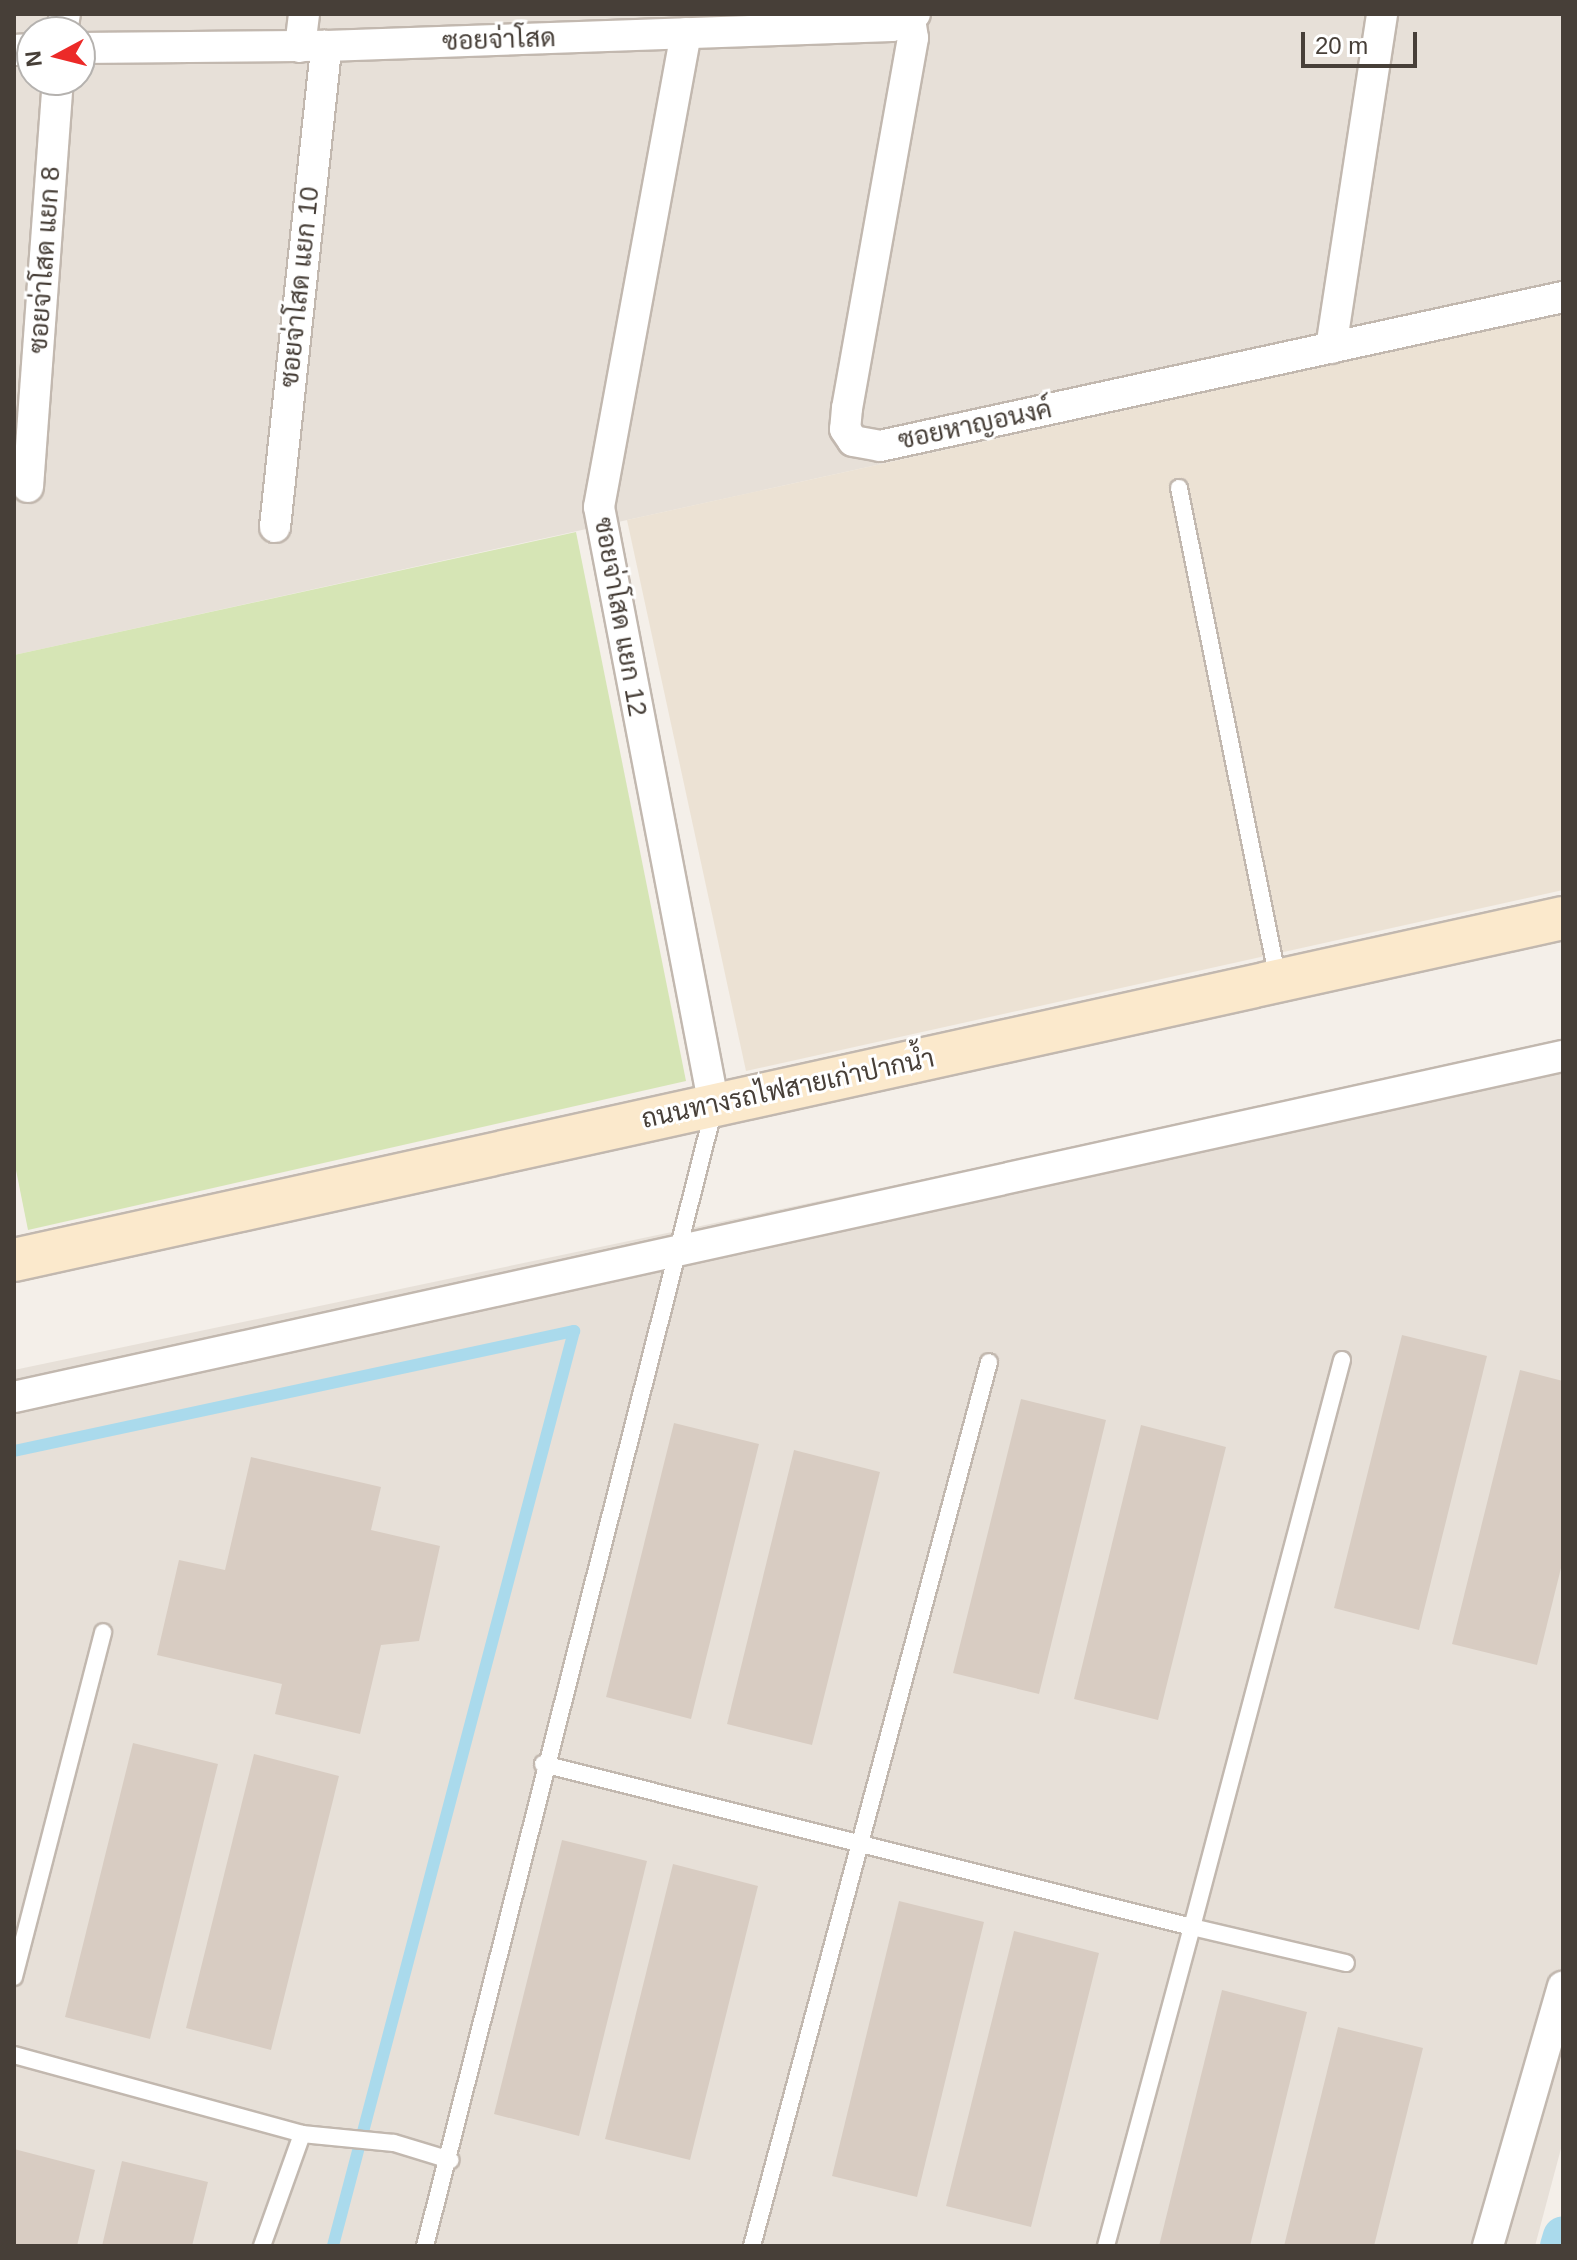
<!DOCTYPE html>
<meta charset="utf-8">
<style>
body{margin:0}
#map{position:relative;width:1577px;height:2260px;overflow:hidden;background:#f4efe9;font-family:Arial,Sarabun,sans-serif}
div>[style]{position:absolute}
.residential>*{inset:0;background:#e7e0d8}
.education>*{inset:0;background:#ece2d4}
.green>*{inset:0;background:#d6e5b5}
.stream>*{height:12px;margin:-6px;padding:0 6px;transform-origin:6px;border-radius:6px;background:#aadaec}
.canal>*{height:40px;margin:-20px;padding:0 20px;transform-origin:20px;border-radius:20px;background:#aadaec}
.building>*{inset:0;background:#d8ccc2}
.roads{filter:drop-shadow(2px 0 #c2b8af) drop-shadow(-2px 0 #c2b8af) drop-shadow(0 2px #c2b8af) drop-shadow(0 -2px #c2b8af)}
.service>*{height:16px;margin:-8px;padding:0 8px;transform-origin:8px;border-radius:8px;background:#fff}
.minor>*{height:30px;margin:-15px;padding:0 15px;transform-origin:15px;border-radius:15px;background:#fff}
.secondary>*{height:42px;margin:-21px;padding:0 21px;transform-origin:21px;border-radius:21px;background:#fbe9cc}
span{translate:-50% -50%;white-space:nowrap;text-align:center;line-height:1.15;-webkit-text-stroke:6px #fff;paint-order:stroke}
.street-label{font-size:26px;color:#473f38}
.frame{position:absolute;inset:0;border:16px solid #473f38;pointer-events:none}
.north{position:absolute;left:16px;top:16px;width:80px;height:80px;box-sizing:border-box;background:#fff;border:2px solid #b5b2af;border-radius:50%;rotate:263deg;font-size:22px;font-weight:700;line-height:32px;text-align:center;color:#473f38}
.north::after{content:'';display:block;margin:auto;width:28px;height:36px;background:#ec2a28;clip-path:polygon(50% 0,100% 100%,50% 72%,0 100%)}
.scale{position:absolute;left:1301px;top:32px;width:116px;height:36px;box-sizing:border-box;border:4px solid #473f38;border-top:0;padding-left:10px;font-size:24px;line-height:28px;white-space:nowrap;color:#473f38;-webkit-text-stroke:6px #fff;paint-order:stroke}
</style>
<div id="map">
<div class="residential">
<i style="clip-path:polygon(evenodd,14px 14px,1563px 14px,1563px 314px,14px 655px,14px 14px,32px 32px,80px 32px,80px 80px,32px 80px,32px 32px)"></i>
<i style="clip-path:polygon(1563px 1045px,1563px 2141px,1535px 2246px,14px 2246px,14px 1370px)"></i>
</div>
<div class="education">
<i style="clip-path:polygon(1563px 314px,1563px 890px,746px 1071px,627px 520px)"></i>
</div>
<div class="green">
<i style="clip-path:polygon(576px 532px,686px 1081px,28px 1230px,14px 1160px,14px 655px)"></i>
</div>
<div class="stream">
<i style="left:14px;top:1451px;width:573px;rotate:-12.09deg"></i>
<i style="left:574px;top:1331px;width:946px;rotate:104.76deg"></i>
</div>
<div class="canal">
<i style="left:1560px;top:2246px;width:10px;rotate:-73deg"></i>
</div>
<div class="building">
<i style="clip-path:polygon(1402px 1335px,1487px 1356px,1419px 1630px,1334px 1608px)"></i>
<i style="clip-path:polygon(1520px 1370px,1563px 1381px,1563px 1560px,1537px 1665px,1452px 1644px)"></i>
<i style="clip-path:polygon(1021px 1399px,1106px 1420px,1039px 1694px,953px 1673px)"></i>
<i style="clip-path:polygon(674px 1423px,759px 1444px,691px 1719px,606px 1697px)"></i>
<i style="clip-path:polygon(1141px 1425px,1226px 1447px,1158px 1720px,1074px 1699px)"></i>
<i style="clip-path:polygon(794px 1450px,880px 1472px,812px 1745px,727px 1724px)"></i>
<i style="clip-path:polygon(251px 1457px,381px 1487px,371px 1530px,440px 1546px,419px 1641px,381px 1645px,360px 1734px,275px 1714px,282px 1684px,157px 1655px,179px 1560px,225px 1570px)"></i>
<i style="clip-path:polygon(133px 1743px,218px 1764px,150px 2039px,65px 2017px)"></i>
<i style="clip-path:polygon(254px 1754px,339px 1776px,271px 2050px,186px 2028px)"></i>
<i style="clip-path:polygon(562px 1840px,647px 1861px,579px 2136px,494px 2114px)"></i>
<i style="clip-path:polygon(673px 1864px,758px 1886px,690px 2160px,605px 2139px)"></i>
<i style="clip-path:polygon(899px 1901px,984px 1922px,917px 2197px,832px 2176px)"></i>
<i style="clip-path:polygon(1014px 1931px,1099px 1953px,1031px 2227px,946px 2206px)"></i>
<i style="clip-path:polygon(1222px 1990px,1307px 2012px,1250px 2246px,1159px 2246px)"></i>
<i style="clip-path:polygon(1338px 2027px,1423px 2048px,1374px 2246px,1284px 2246px)"></i>
<i style="clip-path:polygon(14px 2149px,95px 2170px,77px 2246px,14px 2246px)"></i>
<i style="clip-path:polygon(122px 2161px,208px 2182px,192px 2246px,102px 2246px)"></i>
</div>
<div class="roads">
<div class="service">
<i style="left:1179px;top:488px;width:502px;rotate:78.62deg"></i>
<i style="left:1342px;top:1360px;width:587px;rotate:104.82deg"></i>
<i style="left:1192px;top:1927px;width:158px;rotate:13.2deg"></i>
<i style="left:543px;top:1764px;width:669px;rotate:14.1deg"></i>
<i style="left:1192px;top:1927px;width:330px;rotate:105.1deg"></i>
<i style="left:14px;top:1977px;width:356px;rotate:-75.5deg"></i>
<i style="left:14px;top:2055px;width:299px;rotate:15.3deg"></i>
<i style="left:302px;top:2134px;width:92px;rotate:5.6deg"></i>
<i style="left:394px;top:2143px;width:59px;rotate:16.9deg"></i>
<i style="left:262px;top:2246px;width:119px;rotate:-70.3deg"></i>
<i style="left:425px;top:2246px;width:1174px;rotate:-75.75deg"></i>
<i style="left:752px;top:2246px;width:915px;rotate:-74.99deg"></i>
</div>
<div class="minor">
<i style="left:910px;top:19px;width:19px;rotate:81deg"></i>
<i style="left:913px;top:38px;width:376px;rotate:100.1deg"></i>
<i style="left:847px;top:408px;width:21px;rotate:95deg"></i>
<i style="left:845px;top:429px;width:14px;rotate:56deg"></i>
<i style="left:853px;top:441px;width:27px;rotate:10deg"></i>
<i style="left:880px;top:446px;width:699px;rotate:-12.31deg"></i>
<i style="left:62px;top:32px;width:18px;rotate:-81deg"></i>
<i style="left:686px;top:33px;width:482px;rotate:100.4deg"></i>
<i style="left:599px;top:507px;width:610px;rotate:79.13deg"></i>
<i style="left:300px;top:47px;width:33px;rotate:-83deg"></i>
<i style="left:80px;top:48px;width:246px;rotate:-0.5deg"></i>
<i style="left:326px;top:46px;width:566px;rotate:-2.02deg"></i>
<i style="left:892px;top:26px;width:26px;rotate:-28deg"></i>
<i style="left:14px;top:50px;width:18px;rotate:-3deg"></i>
<i style="left:1331px;top:348px;width:338px;rotate:-81.3deg"></i>
<i style="left:28px;top:487px;width:408px;rotate:-85.8deg"></i>
<i style="left:275px;top:527px;width:484px;rotate:-83.9deg"></i>
<i style="left:14px;top:1397px;width:1586px;rotate:-12.42deg"></i>
<i style="left:1488px;top:2246px;width:270px;rotate:-73.9deg"></i>
</div>
<div class="secondary">
<i style="left:14px;top:1260px;width:1586px;rotate:-12.45deg"></i>
</div>
</div>
<div class="street-label">
<span style="left:499px;top:40px;rotate:-2deg">ซอยจ่าโสด</span>
<span style="left:45px;top:260px;rotate:-86deg">ซอยจ่าโสด แยก 8</span>
<span style="left:300px;top:287px;rotate:-84deg">ซอยจ่าโสด แยก 10</span>
<span style="left:975px;top:425px;rotate:-12deg">ซอยหาญอนงค์</span>
<span style="left:620px;top:617px;rotate:80deg">ซอยจ่าโสด แยก 12</span>
<span style="left:788px;top:1089px;rotate:-12deg">ถนนทางรถไฟสายเก่าปากน้ำ</span>
</div>
<div class="frame"></div>
<div class="north">N</div>
<div class="scale">20 m</div>
</div>
